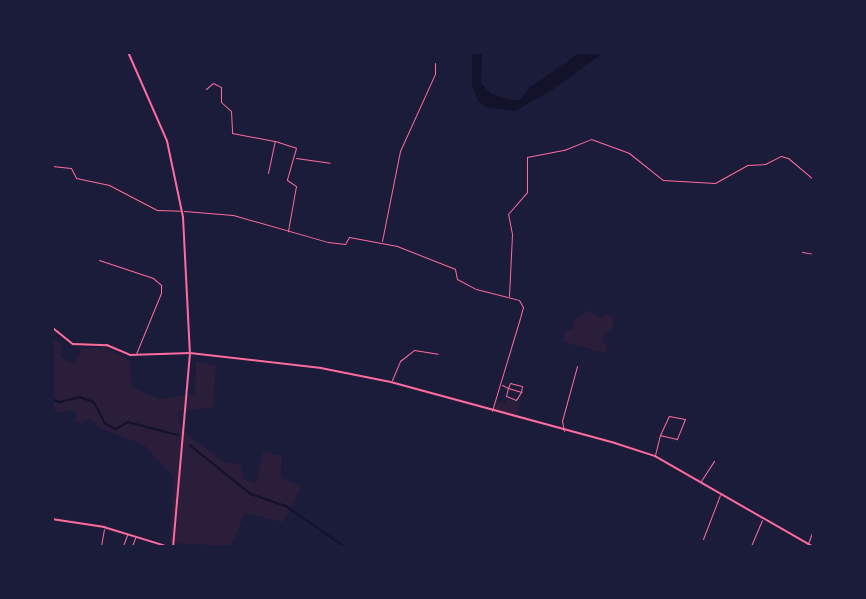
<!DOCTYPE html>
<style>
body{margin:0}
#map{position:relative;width:866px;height:599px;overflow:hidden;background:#1b1b3a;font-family:Rubik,sans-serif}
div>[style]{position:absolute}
.green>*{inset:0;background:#2a1e3b}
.water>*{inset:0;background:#12122b}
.stream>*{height:1.5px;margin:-0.75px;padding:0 0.75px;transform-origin:0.75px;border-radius:0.75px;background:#12122b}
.minor>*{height:1px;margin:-0.5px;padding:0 0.5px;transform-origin:0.5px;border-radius:0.5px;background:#ff6b9d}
.tertiary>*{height:1.5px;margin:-0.75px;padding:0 0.75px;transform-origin:0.75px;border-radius:0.75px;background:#ff6b9d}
.primary>*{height:2px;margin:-1px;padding:0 1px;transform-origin:1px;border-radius:1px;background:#ff6b9d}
span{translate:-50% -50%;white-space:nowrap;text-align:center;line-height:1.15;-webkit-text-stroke:4.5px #1b1b3a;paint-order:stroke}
.frame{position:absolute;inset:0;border:54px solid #1b1b3a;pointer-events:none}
</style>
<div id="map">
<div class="green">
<i style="clip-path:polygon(590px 310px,594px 315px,602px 318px,607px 313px,614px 319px,612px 329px,603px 336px,604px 342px,599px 340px,607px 345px,606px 353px,563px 342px,565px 330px,573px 329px,575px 319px)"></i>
<i style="clip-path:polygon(52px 336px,62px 345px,61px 357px,75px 364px,81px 349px,105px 347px,121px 355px,130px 362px,131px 386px,159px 399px,195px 394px,196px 361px,216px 366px,213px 407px,178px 412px,179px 423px,189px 436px,222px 461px,240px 465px,243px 479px,256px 484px,263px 451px,282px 456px,281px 478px,302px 486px,283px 522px,245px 513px,231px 546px,169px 543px,174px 478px,144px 445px,95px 426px,96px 423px,88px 419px,81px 424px,74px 420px,77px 414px,73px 410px,60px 413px,53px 409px)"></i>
<i style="clip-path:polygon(507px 399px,520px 403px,516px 418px,492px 411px,496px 400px,505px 403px)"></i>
</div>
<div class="water">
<i style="clip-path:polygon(472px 53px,482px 53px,481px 83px,491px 94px,512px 100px,520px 100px,529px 88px,579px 53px,603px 53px,552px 90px,515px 111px,486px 107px,478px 101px,472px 85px)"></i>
</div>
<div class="stream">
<i style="left:52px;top:399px;width:8px;rotate:23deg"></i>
<i style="left:59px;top:402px;width:22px;rotate:-13deg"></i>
<i style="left:80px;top:397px;width:15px;rotate:20deg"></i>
<i style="left:94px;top:402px;width:24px;rotate:62deg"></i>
<i style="left:105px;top:423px;width:13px;rotate:29deg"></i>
<i style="left:116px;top:429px;width:14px;rotate:-30deg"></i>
<i style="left:128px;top:422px;width:52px;rotate:14.6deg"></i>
<i style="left:190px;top:445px;width:78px;rotate:38.8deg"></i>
<i style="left:251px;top:494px;width:37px;rotate:19deg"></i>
<i style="left:286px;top:506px;width:70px;rotate:34.6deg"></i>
</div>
<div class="minor">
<i style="left:206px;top:89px;width:9px;rotate:-41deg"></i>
<i style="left:213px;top:83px;width:9px;rotate:27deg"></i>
<i style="left:221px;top:87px;width:15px;rotate:90deg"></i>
<i style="left:221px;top:102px;width:13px;rotate:42deg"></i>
<i style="left:231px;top:111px;width:22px;rotate:87deg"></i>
<i style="left:232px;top:133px;width:43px;rotate:10.8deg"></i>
<i style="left:296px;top:158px;width:34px;rotate:8deg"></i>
<i style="left:52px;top:166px;width:19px;rotate:6deg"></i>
<i style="left:71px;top:168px;width:11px;rotate:63deg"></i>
<i style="left:76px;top:178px;width:34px;rotate:12deg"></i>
<i style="left:109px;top:185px;width:54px;rotate:27.5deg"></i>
<i style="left:157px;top:210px;width:23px;rotate:2deg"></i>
<i style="left:268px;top:173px;width:33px;rotate:-78deg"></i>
<i style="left:275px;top:141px;width:22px;rotate:18deg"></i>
<i style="left:296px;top:148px;width:33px;rotate:106deg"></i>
<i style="left:287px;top:180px;width:11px;rotate:34deg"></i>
<i style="left:296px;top:186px;width:46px;rotate:100.1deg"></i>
<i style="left:184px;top:211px;width:49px;rotate:4.7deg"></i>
<i style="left:233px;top:215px;width:99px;rotate:15.9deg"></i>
<i style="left:328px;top:242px;width:17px;rotate:7deg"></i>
<i style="left:345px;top:244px;width:8px;rotate:-60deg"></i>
<i style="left:349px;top:237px;width:49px;rotate:10.6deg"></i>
<i style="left:397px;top:246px;width:62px;rotate:21.6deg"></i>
<i style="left:455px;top:269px;width:10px;rotate:79deg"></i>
<i style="left:457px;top:279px;width:21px;rotate:28deg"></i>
<i style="left:476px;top:289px;width:44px;rotate:14.3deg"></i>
<i style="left:519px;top:300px;width:8px;rotate:60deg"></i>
<i style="left:523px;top:307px;width:11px;rotate:105deg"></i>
<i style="left:520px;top:318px;width:97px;rotate:106.8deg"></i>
<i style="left:382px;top:241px;width:92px;rotate:-78.7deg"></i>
<i style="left:400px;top:151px;width:85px;rotate:-65.6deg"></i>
<i style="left:435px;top:74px;width:11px;rotate:-90deg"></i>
<i style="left:802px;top:252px;width:12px;rotate:9deg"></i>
<i style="left:99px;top:260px;width:57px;rotate:18.4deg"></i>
<i style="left:153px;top:278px;width:11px;rotate:41deg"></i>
<i style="left:161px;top:285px;width:8px;rotate:90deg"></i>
<i style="left:161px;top:293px;width:66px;rotate:112.3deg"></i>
<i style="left:509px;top:296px;width:62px;rotate:-87.2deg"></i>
<i style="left:512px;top:234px;width:20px;rotate:-101deg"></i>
<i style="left:508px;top:214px;width:29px;rotate:-49deg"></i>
<i style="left:527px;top:192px;width:35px;rotate:-90deg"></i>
<i style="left:527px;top:157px;width:38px;rotate:-11deg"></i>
<i style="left:564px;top:150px;width:29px;rotate:-22deg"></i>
<i style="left:591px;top:139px;width:40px;rotate:20.2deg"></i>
<i style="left:629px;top:153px;width:43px;rotate:38.5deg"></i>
<i style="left:663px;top:180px;width:52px;rotate:3.3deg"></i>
<i style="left:715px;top:183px;width:37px;rotate:-29deg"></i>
<i style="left:747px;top:165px;width:18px;rotate:-3deg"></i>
<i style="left:765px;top:164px;width:18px;rotate:-27deg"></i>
<i style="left:781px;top:156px;width:7px;rotate:16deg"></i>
<i style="left:788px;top:158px;width:34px;rotate:40deg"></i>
<i style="left:392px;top:380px;width:21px;rotate:-67deg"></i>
<i style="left:400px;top:361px;width:18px;rotate:-38deg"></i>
<i style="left:414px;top:350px;width:24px;rotate:9deg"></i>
<i style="left:502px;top:385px;width:7px;rotate:27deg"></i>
<i style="left:508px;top:388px;width:14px;rotate:17deg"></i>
<i style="left:521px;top:392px;width:9px;rotate:122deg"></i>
<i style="left:516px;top:400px;width:11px;rotate:-158deg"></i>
<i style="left:506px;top:396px;width:8px;rotate:-76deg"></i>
<i style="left:508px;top:388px;width:5px;rotate:-68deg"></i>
<i style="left:510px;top:383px;width:12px;rotate:14deg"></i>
<i style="left:522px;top:386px;width:6px;rotate:99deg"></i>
<i style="left:669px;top:416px;width:16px;rotate:11deg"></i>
<i style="left:685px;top:419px;width:22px;rotate:112deg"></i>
<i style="left:677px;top:439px;width:17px;rotate:-167deg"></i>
<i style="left:660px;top:435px;width:21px;rotate:-65deg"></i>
<i style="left:564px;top:431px;width:10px;rotate:-101deg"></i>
<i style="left:562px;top:421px;width:57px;rotate:-74.7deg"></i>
<i style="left:655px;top:455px;width:21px;rotate:-76deg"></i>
<i style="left:701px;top:481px;width:24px;rotate:-57deg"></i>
<i style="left:703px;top:539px;width:47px;rotate:-68.9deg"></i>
<i style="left:101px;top:546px;width:17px;rotate:-80deg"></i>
<i style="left:123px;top:546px;width:12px;rotate:-70deg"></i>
<i style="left:132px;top:546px;width:9px;rotate:-69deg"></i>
<i style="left:751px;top:546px;width:28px;rotate:-67deg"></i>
<i style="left:807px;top:546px;width:19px;rotate:-69deg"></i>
</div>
<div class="tertiary">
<i style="left:52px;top:327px;width:27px;rotate:39deg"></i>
<i style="left:73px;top:344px;width:34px;rotate:2deg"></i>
<i style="left:107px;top:345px;width:25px;rotate:23deg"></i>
<i style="left:130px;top:355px;width:60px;rotate:-1.9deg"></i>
<i style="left:190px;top:353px;width:132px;rotate:6.5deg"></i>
<i style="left:321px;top:368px;width:71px;rotate:11.3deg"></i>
<i style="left:391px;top:382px;width:232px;rotate:15.2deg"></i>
<i style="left:615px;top:443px;width:42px;rotate:18deg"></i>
<i style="left:655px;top:456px;width:181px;rotate:29.8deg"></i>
<i style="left:52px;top:519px;width:53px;rotate:8.7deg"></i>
<i style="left:104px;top:527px;width:65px;rotate:17deg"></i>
</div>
<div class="primary">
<i style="left:128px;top:52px;width:97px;rotate:66.3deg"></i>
<i style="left:167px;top:141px;width:78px;rotate:78.1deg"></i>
<i style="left:183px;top:217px;width:136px;rotate:87.1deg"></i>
<i style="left:190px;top:353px;width:194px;rotate:95deg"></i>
</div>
<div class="frame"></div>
</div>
